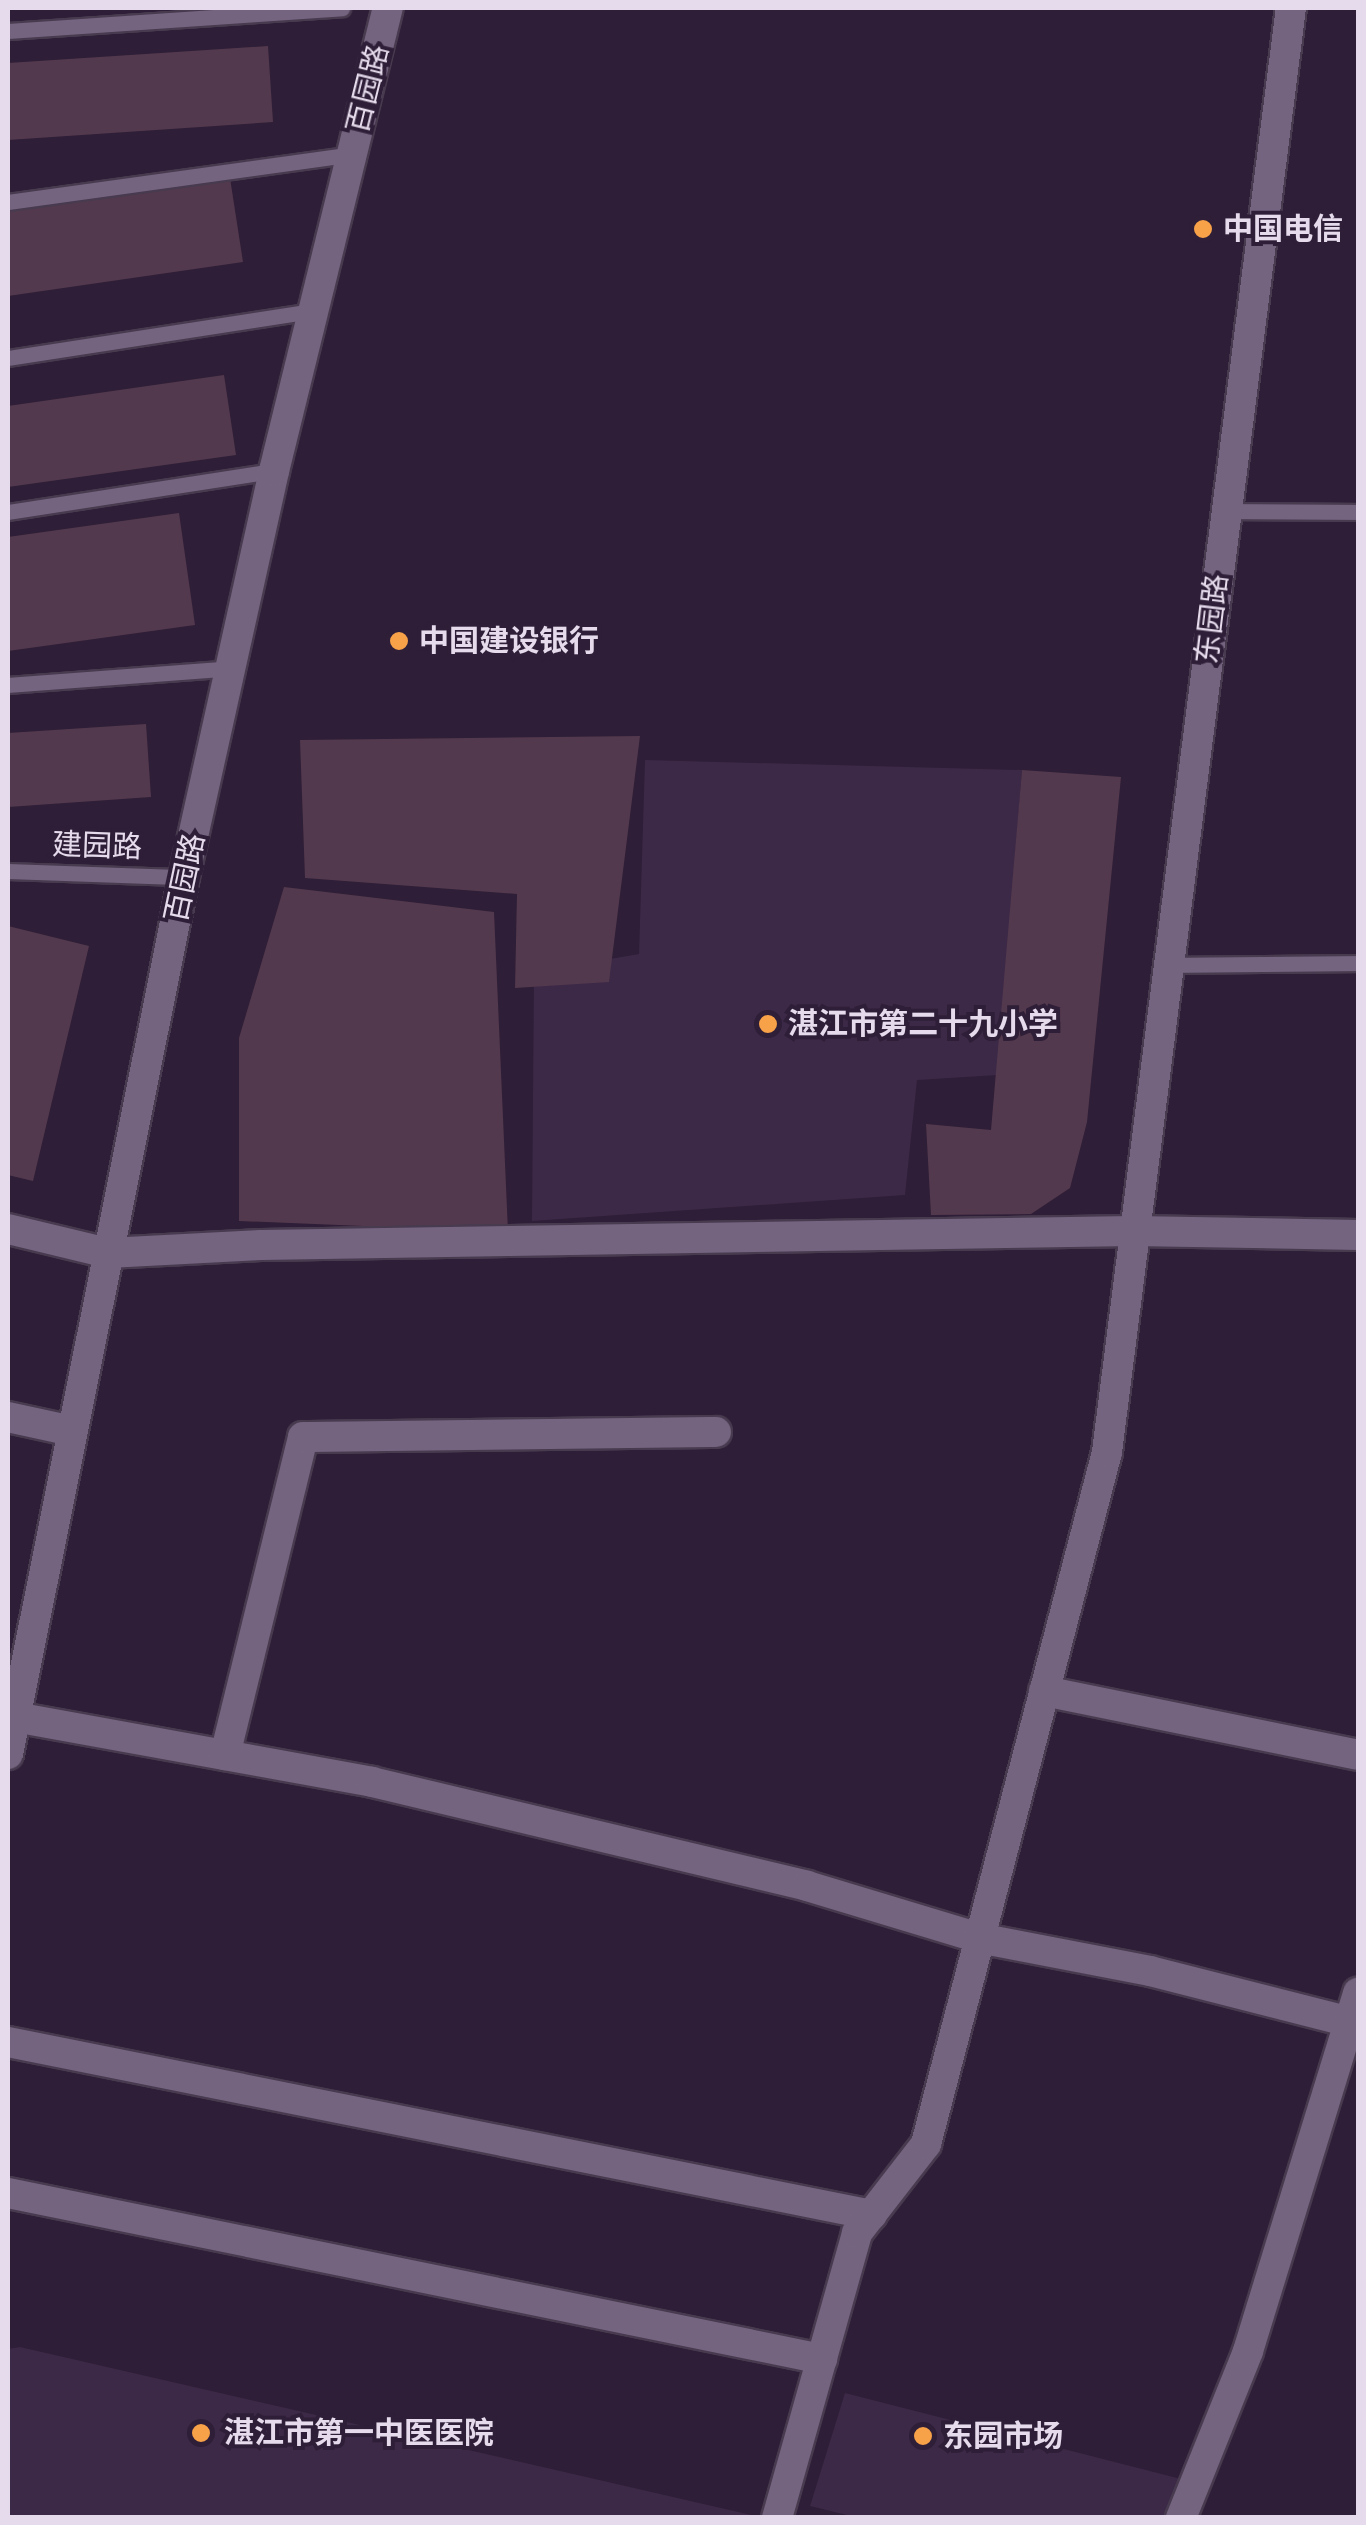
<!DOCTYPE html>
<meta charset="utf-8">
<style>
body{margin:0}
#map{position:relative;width:1366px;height:2525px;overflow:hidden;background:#2e1e37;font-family:"DM Sans","Noto Sans SC",sans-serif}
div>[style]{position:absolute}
.built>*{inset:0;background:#3c2947}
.building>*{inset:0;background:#53394d}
.roads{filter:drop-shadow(2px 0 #483a4f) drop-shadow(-2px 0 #483a4f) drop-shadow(0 2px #483a4f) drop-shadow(0 -2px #483a4f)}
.lane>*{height:15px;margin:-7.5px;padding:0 7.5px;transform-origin:7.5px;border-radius:7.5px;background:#756480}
.street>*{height:30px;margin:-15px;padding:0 15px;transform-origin:15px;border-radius:15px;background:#756480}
.dots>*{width:28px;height:28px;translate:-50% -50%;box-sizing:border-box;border:5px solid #2e1e37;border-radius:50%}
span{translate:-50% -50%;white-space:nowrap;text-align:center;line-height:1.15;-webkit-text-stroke:8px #2e1e37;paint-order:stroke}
.street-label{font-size:30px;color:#e5dbec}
.poi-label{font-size:30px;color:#e5dbec;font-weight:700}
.left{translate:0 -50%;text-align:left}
.frame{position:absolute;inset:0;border:10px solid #e5dbec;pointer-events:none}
</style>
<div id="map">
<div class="built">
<i style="clip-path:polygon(645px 760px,1022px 770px,998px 1075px,917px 1080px,905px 1195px,532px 1221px,534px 972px,639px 954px)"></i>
<i style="clip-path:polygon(20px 2347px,760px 2517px,8px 2517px,8px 2349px)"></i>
<i style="clip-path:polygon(845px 2393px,1185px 2480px,1170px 2517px,859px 2518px,810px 2506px)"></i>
</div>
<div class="building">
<i style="clip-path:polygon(268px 46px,273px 122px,8px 140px,8px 63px)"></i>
<i style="clip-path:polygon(230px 178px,243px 262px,8px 296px,8px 210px)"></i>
<i style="clip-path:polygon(224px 375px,236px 455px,8px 487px,8px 406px)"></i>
<i style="clip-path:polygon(179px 513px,195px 625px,8px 651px,8px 537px)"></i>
<i style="clip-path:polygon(146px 724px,151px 797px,8px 807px,8px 733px)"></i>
<i style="clip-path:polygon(640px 736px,609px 982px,515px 988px,517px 894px,305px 878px,300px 740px)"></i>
<i style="clip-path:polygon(1022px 770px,1121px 777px,1087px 1122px,1070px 1188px,1031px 1214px,931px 1215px,926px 1124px,991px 1130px)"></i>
<i style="clip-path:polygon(284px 887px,494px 912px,508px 1232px,239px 1221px,239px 1038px)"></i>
<i style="clip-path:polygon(8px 926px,89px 946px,33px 1181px,8px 1175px)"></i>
</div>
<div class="roads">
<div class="lane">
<i style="left:8px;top:31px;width:335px;rotate:-3.9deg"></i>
<i style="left:8px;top:202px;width:347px;rotate:-7.9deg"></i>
<i style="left:8px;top:358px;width:309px;rotate:-8.8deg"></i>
<i style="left:1226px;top:511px;width:132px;rotate:0.4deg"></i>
<i style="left:8px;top:512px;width:269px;rotate:-8.8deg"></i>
<i style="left:8px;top:685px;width:226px;rotate:-4.3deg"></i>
<i style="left:8px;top:871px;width:176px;rotate:2deg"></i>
<i style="left:1168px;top:965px;width:190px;rotate:-0.6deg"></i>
</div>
<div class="street">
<i style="left:8px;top:1229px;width:103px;rotate:13.5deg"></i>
<i style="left:108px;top:1253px;width:153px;rotate:-3deg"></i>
<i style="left:261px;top:1245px;width:872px;rotate:-0.92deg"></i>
<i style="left:1133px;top:1231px;width:225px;rotate:1deg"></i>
<i style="left:8px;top:1417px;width:66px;rotate:12.3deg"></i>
<i style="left:1044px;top:1691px;width:320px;rotate:11.5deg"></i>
<i style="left:15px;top:1717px;width:363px;rotate:10.3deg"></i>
<i style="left:372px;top:1782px;width:447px;rotate:13.4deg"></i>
<i style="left:807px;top:1886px;width:180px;rotate:16.8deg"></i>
<i style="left:979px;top:1938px;width:174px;rotate:10.9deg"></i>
<i style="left:1150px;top:1971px;width:206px;rotate:14.3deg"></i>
<i style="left:1350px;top:2022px;width:9px;rotate:-21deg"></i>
<i style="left:8px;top:1754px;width:894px;rotate:-78.65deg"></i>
<i style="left:184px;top:877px;width:416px;rotate:-77.5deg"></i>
<i style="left:274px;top:471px;width:477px;rotate:-76.2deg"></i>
<i style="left:225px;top:1755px;width:327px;rotate:-76.2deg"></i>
<i style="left:303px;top:1437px;width:413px;rotate:-0.7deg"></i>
<i style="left:8px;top:2042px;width:881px;rotate:11.32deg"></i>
<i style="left:8px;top:2193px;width:831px;rotate:11.53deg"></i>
<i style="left:777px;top:2518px;width:296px;rotate:-74.3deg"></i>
<i style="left:857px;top:2233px;width:113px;rotate:-52.2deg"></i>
<i style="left:926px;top:2144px;width:715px;rotate:-75.34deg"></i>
<i style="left:1107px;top:1452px;width:1456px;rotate:-82.74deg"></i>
<i style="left:1181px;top:2518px;width:180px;rotate:-68.1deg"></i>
<i style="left:1248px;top:2351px;width:375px;rotate:-72.9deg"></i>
</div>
</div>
<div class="dots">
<i style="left:1203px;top:229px;background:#f7a148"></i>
<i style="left:399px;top:641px;background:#f7a148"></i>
<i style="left:768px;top:1024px;background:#f7a148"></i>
<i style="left:201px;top:2433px;background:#f7a148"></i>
<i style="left:923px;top:2436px;background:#f7a148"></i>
</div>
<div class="street-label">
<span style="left:368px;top:89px;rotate:-76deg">百园路</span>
<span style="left:1212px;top:619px;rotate:-83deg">东园路</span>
<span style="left:97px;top:846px;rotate:2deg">建园路</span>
<span style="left:185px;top:878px;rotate:-78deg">百园路</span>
</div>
<div class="poi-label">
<span class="left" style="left:1223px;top:229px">中国电信</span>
<span class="left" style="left:419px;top:641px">中国建设银行</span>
<span class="left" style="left:788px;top:1024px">湛江市第二十九小学</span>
<span class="left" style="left:224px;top:2433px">湛江市第一中医医院</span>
<span class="left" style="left:943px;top:2436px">东园市场</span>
</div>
<div class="frame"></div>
</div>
